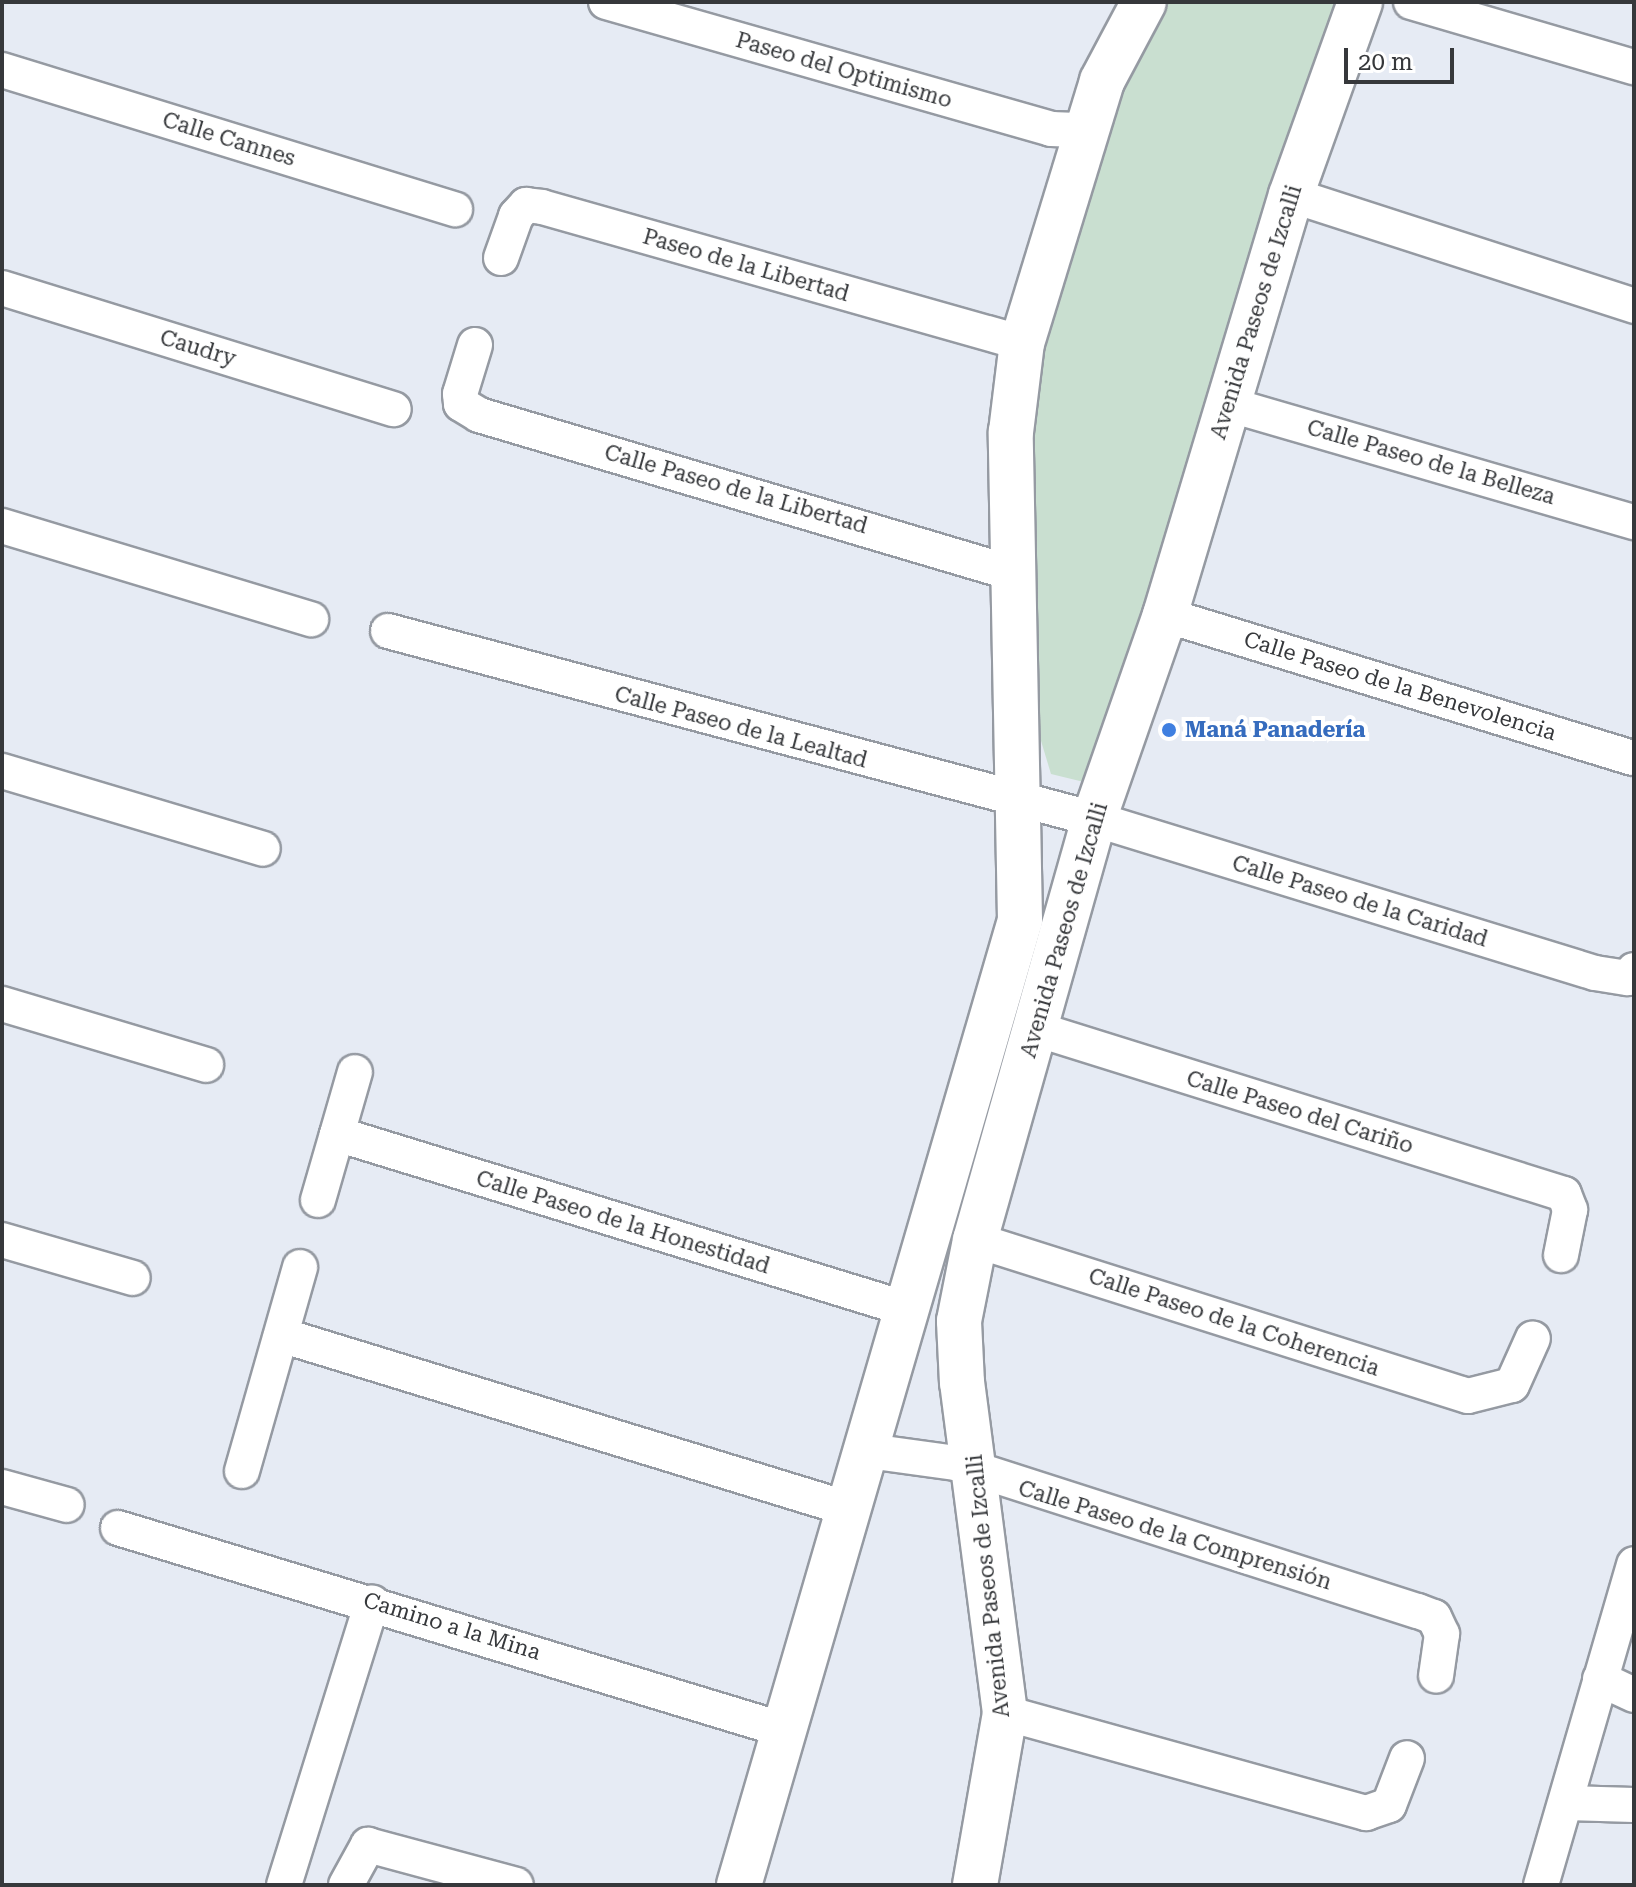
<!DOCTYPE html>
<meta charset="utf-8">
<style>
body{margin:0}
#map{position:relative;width:1636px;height:1887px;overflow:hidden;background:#e6ebf4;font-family:"Roboto Serif",serif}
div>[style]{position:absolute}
.green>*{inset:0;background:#c9dfd0}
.roads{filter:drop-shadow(2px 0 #959aa2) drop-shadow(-2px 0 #959aa2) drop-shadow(0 2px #959aa2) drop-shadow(0 -2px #959aa2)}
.street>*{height:34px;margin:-17px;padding:0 17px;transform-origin:17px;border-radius:17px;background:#fff}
.secondary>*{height:44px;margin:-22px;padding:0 22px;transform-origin:22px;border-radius:22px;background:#fff}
.dots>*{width:22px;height:22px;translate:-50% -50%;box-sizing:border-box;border:4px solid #fff;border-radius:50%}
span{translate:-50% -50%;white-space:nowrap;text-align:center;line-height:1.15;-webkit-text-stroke:8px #fff;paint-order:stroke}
.street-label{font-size:22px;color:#36383b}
.shop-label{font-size:22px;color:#366cbe;font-weight:700}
.left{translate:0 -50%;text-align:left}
.frame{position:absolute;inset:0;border:4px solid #36383b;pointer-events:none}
.scale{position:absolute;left:1344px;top:48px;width:110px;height:36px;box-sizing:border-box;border:4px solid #36383b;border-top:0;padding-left:10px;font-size:24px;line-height:28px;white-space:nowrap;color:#36383b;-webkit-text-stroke:6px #fff;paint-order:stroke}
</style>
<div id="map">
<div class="green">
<i style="clip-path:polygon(1166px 2px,1339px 2px,1088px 783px,1051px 774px,1026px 691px,1026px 510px,1051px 279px,1108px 114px)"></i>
</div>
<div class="roads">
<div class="street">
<i style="left:606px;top:2px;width:463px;rotate:15.9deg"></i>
<i style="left:1051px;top:129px;width:33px;rotate:2deg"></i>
<i style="left:1411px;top:2px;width:232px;rotate:16.3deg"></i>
<i style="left:2px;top:70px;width:474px;rotate:17.1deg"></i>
<i style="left:1291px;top:195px;width:361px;rotate:17.9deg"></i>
<i style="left:501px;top:258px;width:45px;rotate:-70.3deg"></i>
<i style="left:516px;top:216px;width:15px;rotate:-48deg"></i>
<i style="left:526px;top:205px;width:16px;rotate:7deg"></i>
<i style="left:542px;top:207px;width:499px;rotate:15.8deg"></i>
<i style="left:2px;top:288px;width:410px;rotate:17.2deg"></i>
<i style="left:475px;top:345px;width:51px;rotate:107deg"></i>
<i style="left:460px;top:394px;width:10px;rotate:84deg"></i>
<i style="left:461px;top:404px;width:21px;rotate:31deg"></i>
<i style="left:479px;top:415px;width:556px;rotate:16.51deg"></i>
<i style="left:1227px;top:404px;width:424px;rotate:16.2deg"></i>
<i style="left:2px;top:526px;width:323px;rotate:16.8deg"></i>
<i style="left:1165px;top:615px;width:490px;rotate:17deg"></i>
<i style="left:388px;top:631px;width:731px;rotate:14.91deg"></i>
<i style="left:1094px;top:819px;width:524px;rotate:17.09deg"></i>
<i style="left:1595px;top:973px;width:33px;rotate:9deg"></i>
<i style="left:1628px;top:978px;width:10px;rotate:-53deg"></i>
<i style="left:2px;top:771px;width:272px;rotate:16.6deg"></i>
<i style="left:2px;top:1004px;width:213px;rotate:16.6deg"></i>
<i style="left:1036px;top:1029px;width:553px;rotate:17.35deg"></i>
<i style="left:1564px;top:1194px;width:17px;rotate:69deg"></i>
<i style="left:1570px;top:1210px;width:46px;rotate:101.3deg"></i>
<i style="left:337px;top:1134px;width:599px;rotate:17.07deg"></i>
<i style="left:318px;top:1200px;width:133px;rotate:-73.9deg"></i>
<i style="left:2px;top:1240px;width:136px;rotate:16.2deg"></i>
<i style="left:975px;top:1240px;width:517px;rotate:17.56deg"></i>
<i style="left:1468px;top:1396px;width:45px;rotate:-14deg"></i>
<i style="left:1512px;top:1385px;width:51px;rotate:-65.9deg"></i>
<i style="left:281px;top:1335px;width:594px;rotate:17.03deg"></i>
<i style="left:868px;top:1451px;width:89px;rotate:7.8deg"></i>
<i style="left:956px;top:1463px;width:485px;rotate:17.8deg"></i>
<i style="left:1418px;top:1611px;width:17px;rotate:21deg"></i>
<i style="left:1434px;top:1617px;width:19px;rotate:65deg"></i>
<i style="left:1442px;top:1634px;width:42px;rotate:98.1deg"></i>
<i style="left:242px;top:1471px;width:212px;rotate:-74.1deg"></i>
<i style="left:2px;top:1487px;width:67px;rotate:15.5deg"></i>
<i style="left:118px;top:1528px;width:696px;rotate:16.87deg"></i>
<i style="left:1600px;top:1679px;width:38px;rotate:25deg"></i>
<i style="left:1005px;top:1713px;width:375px;rotate:15.5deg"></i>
<i style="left:1366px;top:1813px;width:24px;rotate:-19deg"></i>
<i style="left:1389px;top:1805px;width:50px;rotate:-69deg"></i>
<i style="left:1567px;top:1803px;width:67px;rotate:1.7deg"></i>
<i style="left:284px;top:1885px;width:296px;rotate:-72.7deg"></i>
<i style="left:346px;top:1885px;width:46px;rotate:-61.2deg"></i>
<i style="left:368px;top:1845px;width:153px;rotate:15.1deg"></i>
<i style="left:1541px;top:1885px;width:334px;rotate:-73.8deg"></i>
</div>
<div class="secondary">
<i style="left:739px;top:1885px;width:1005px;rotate:-73.76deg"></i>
<i style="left:1020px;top:920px;width:488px;rotate:-91.1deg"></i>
<i style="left:1011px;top:432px;width:90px;rotate:-83deg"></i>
<i style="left:1022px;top:343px;width:274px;rotate:-73deg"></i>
<i style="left:1102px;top:81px;width:89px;rotate:-62deg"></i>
<i style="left:975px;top:1885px;width:175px;rotate:-80.1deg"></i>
<i style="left:1005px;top:1713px;width:333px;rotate:-97.4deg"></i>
<i style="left:962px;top:1383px;width:62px;rotate:-92.8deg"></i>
<i style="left:959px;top:1321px;width:83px;rotate:-78.8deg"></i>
<i style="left:975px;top:1240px;width:437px;rotate:-74.2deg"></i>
<i style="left:1094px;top:819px;width:216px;rotate:-70.8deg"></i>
<i style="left:1165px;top:615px;width:438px;rotate:-73.3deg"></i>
<i style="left:1291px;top:195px;width:205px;rotate:-70.3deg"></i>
</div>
</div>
<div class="dots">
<i style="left:1169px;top:730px;background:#3f7fe0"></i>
</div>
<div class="street-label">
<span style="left:844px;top:70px;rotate:16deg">Paseo del Optimismo</span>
<span style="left:229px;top:139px;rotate:17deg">Calle Cannes</span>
<span style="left:746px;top:265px;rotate:16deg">Paseo de la Libertad</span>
<span style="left:1256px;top:312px;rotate:-73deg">Avenida Paseos de Izcalli</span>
<span style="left:198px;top:348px;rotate:17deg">Caudry</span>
<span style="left:1431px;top:462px;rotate:16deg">Calle Paseo de la Belleza</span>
<span style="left:736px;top:489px;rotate:16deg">Calle Paseo de la Libertad</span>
<span style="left:1400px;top:686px;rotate:17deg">Calle Paseo de la Benevolencia</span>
<span style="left:741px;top:727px;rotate:15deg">Calle Paseo de la Lealtad</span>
<span style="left:1360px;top:901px;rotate:17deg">Calle Paseo de la Caridad</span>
<span style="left:1064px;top:930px;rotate:-74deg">Avenida Paseos de Izcalli</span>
<span style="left:1300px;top:1112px;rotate:17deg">Calle Paseo del Cariño</span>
<span style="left:623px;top:1222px;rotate:17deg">Calle Paseo de la Honestidad</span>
<span style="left:1234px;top:1322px;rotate:18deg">Calle Paseo de la Coherencia</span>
<span style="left:1175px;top:1535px;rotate:17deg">Calle Paseo de la Comprensión</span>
<span style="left:988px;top:1586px;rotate:-96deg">Avenida Paseos de Izcalli</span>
<span style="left:452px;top:1626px;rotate:17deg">Camino a la Mina</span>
</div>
<div class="shop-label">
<span class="left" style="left:1185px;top:730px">Maná Panadería</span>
</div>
<div class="frame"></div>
<div class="scale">20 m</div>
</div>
